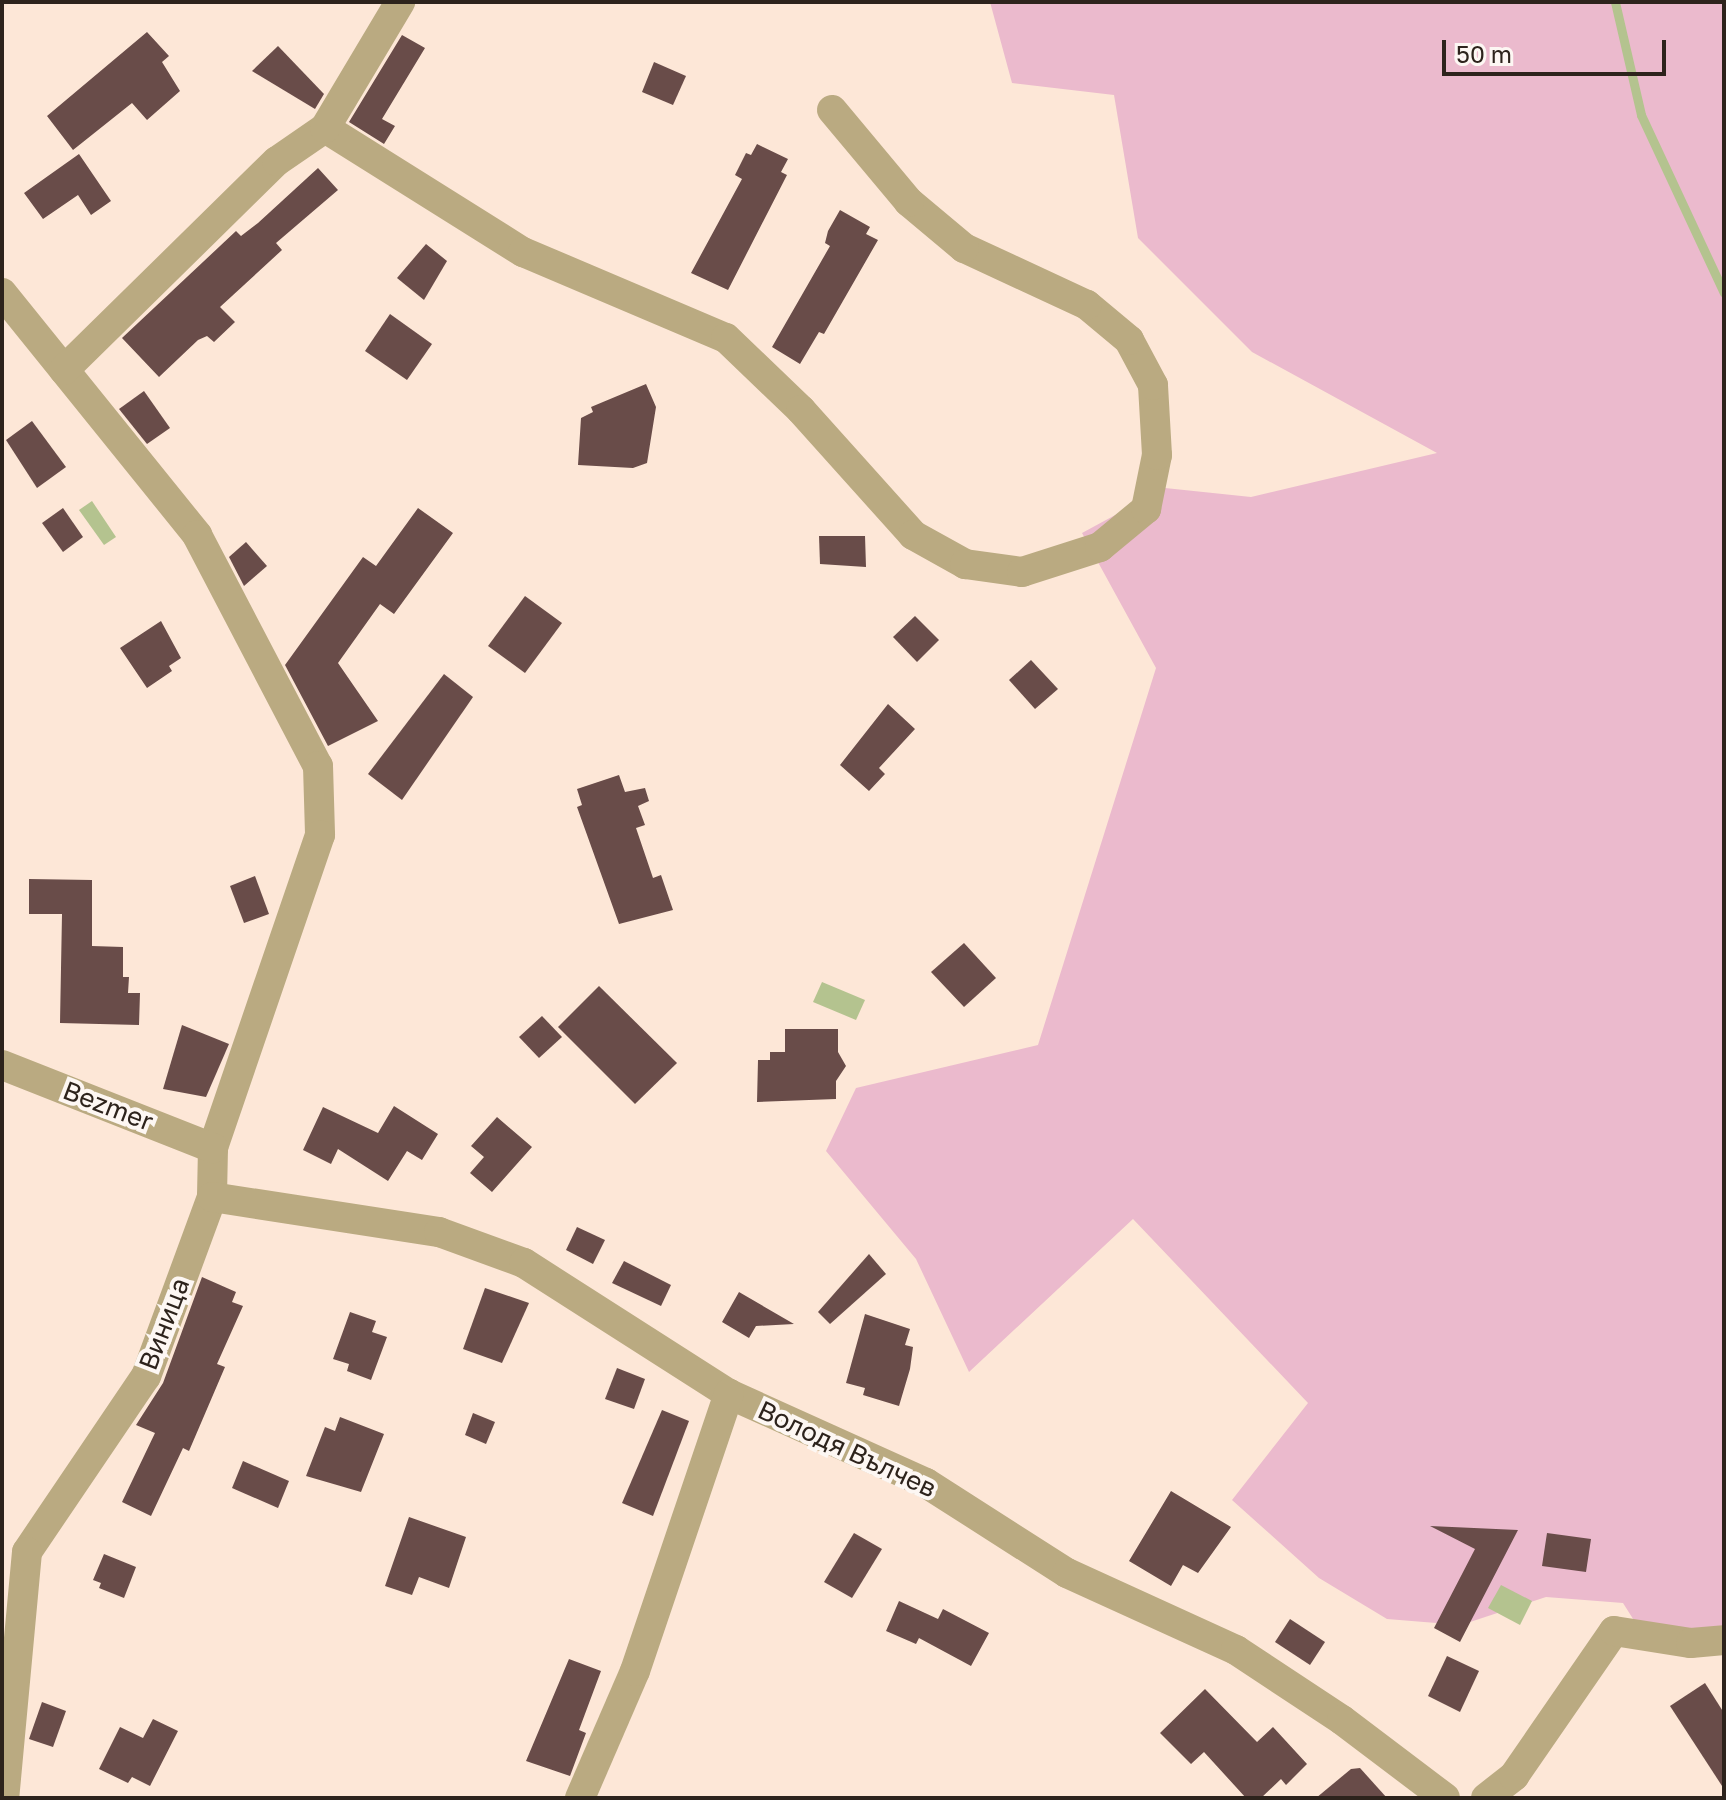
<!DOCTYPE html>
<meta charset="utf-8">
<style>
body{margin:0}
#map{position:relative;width:1726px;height:1800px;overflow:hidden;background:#fde7d7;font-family:"Golos Text",sans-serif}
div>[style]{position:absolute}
.green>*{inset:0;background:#ebbacd}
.water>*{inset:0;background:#b4c38f}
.stream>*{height:9px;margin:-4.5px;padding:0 4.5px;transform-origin:4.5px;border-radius:4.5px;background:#b4c38f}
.building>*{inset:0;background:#694c49}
.minor>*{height:30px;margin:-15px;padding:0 15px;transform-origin:15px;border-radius:15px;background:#baaa81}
span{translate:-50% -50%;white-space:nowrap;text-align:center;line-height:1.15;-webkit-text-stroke:8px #fdf7f3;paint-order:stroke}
.street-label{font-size:26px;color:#2d231c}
.frame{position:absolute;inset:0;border:4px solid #2d231c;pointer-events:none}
.scale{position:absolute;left:1442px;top:40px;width:224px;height:36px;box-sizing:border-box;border:4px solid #2d231c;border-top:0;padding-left:10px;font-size:24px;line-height:28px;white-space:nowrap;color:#2d231c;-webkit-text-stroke:6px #fdf7f3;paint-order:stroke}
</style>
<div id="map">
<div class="green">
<i style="clip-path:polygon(990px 2px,1724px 2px,1724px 1635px,1654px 1652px,1623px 1603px,1546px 1597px,1461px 1625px,1387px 1619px,1319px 1578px,1232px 1500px,1308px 1403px,1133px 1219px,969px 1372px,916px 1259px,826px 1151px,856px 1088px,1038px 1045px,1156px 668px,1082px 533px,1165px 488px,1251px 497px,1437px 453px,1252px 352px,1138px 238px,1114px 95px,1012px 83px)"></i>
</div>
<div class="water">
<i style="clip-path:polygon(92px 501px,116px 537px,104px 545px,79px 510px)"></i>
<i style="clip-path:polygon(822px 982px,865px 1000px,856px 1020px,813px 1002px)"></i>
<i style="clip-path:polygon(1501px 1585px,1532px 1601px,1520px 1625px,1488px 1608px)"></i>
</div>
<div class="stream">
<i style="left:1615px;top:2px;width:116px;rotate:77deg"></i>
<i style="left:1641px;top:115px;width:196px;rotate:65deg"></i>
</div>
<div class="building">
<i style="clip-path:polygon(147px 32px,169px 56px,162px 62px,180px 91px,147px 120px,132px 103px,73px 150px,47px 116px)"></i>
<i style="clip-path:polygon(402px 35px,425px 48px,382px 119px,395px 126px,384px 144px,349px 122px)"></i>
<i style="clip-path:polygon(278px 46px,324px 94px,315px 109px,252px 71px)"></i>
<i style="clip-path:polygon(654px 62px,686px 76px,673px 105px,642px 92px)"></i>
<i style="clip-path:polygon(757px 144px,788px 159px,781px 172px,787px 175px,728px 290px,691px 273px,742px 179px,735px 175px,746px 153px,751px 155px)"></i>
<i style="clip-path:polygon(79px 154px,111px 201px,91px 215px,78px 195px,43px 219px,24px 193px)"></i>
<i style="clip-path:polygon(318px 168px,338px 190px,276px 243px,282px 250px,220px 307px,235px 322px,214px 342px,207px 336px,198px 340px,159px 377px,122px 338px,236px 231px,241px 236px,258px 223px)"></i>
<i style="clip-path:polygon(840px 210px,870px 227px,866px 234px,878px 240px,824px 334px,819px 332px,800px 364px,772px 347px,830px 246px,825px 243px,828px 231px)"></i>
<i style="clip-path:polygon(426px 244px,447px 261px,424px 300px,397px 278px)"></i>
<i style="clip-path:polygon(390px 314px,432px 344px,407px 380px,365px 351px)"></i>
<i style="clip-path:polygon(646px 384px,656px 407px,647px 463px,633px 468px,578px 465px,581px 418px,593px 412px,591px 407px)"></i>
<i style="clip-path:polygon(144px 391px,170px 428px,147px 444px,119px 409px)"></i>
<i style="clip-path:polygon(32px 421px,66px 467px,37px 488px,6px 440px)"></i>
<i style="clip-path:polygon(63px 508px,83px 537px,63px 552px,42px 523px)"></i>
<i style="clip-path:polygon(418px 508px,453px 533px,394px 614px,380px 604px,338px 663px,378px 721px,328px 746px,285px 665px,363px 557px,376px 566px)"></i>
<i style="clip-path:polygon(819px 536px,865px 536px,866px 567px,820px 564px)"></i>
<i style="clip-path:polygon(246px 542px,267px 566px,244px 586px,229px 557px)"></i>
<i style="clip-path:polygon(525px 596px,562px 623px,525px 673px,488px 646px)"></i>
<i style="clip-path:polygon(915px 616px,939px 640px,917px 662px,893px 637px)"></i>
<i style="clip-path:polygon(161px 621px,181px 658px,169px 666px,172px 671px,147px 688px,120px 648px)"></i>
<i style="clip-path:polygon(1031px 660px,1058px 689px,1035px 709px,1009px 680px)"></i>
<i style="clip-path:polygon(444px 674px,473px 697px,402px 800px,368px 774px)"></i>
<i style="clip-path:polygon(888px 704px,915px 729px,879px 768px,885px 774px,869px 791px,840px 765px)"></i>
<i style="clip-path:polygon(619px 775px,625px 792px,645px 788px,649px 801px,638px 806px,645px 825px,636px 828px,653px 878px,661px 875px,673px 910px,619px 924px,577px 807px,582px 805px,577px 789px)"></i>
<i style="clip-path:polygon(255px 876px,269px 914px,244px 923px,230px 886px)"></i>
<i style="clip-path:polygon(29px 879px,92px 880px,92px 946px,123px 947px,123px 977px,129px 977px,128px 993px,140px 993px,139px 1025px,60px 1023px,62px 914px,29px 914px)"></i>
<i style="clip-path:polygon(964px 943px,996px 978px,964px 1007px,931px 972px)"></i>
<i style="clip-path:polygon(599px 986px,677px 1063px,635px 1104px,558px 1027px)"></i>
<i style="clip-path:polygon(542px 1016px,562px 1037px,539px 1058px,519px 1037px)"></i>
<i style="clip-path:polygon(182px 1025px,229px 1044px,206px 1097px,163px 1089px)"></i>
<i style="clip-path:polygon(785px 1029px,838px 1029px,838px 1052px,846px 1066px,836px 1081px,836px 1099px,757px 1102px,758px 1060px,770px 1060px,770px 1052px,785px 1052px)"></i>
<i style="clip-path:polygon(394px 1106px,438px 1134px,422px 1160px,407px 1151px,388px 1181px,338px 1149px,331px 1164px,303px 1150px,323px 1107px,378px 1133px)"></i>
<i style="clip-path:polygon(497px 1117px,532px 1147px,492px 1192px,470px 1173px,484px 1157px,471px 1146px)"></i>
<i style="clip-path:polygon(577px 1227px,605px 1240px,593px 1264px,566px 1250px)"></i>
<i style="clip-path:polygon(869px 1254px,886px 1274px,830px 1324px,818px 1312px)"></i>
<i style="clip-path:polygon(624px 1261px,671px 1285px,661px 1306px,612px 1283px)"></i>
<i style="clip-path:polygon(202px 1277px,236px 1292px,232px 1302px,243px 1306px,217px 1364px,225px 1367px,189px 1451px,183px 1448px,151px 1516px,122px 1502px,155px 1433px,136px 1425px,163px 1383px)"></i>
<i style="clip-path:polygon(485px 1288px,529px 1303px,502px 1363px,463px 1349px)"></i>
<i style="clip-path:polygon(739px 1292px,794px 1324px,756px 1326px,749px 1338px,722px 1322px)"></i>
<i style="clip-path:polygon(350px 1312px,376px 1321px,372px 1332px,387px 1337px,371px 1380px,347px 1371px,349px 1364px,333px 1359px)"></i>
<i style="clip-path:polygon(865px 1314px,910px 1329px,905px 1345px,913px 1347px,910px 1369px,899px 1406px,863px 1395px,865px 1388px,846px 1383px)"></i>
<i style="clip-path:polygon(617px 1368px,645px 1379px,634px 1409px,605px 1399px)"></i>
<i style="clip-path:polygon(662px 1410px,689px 1421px,653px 1516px,622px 1503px)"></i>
<i style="clip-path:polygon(473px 1413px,495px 1422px,486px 1444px,465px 1435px)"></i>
<i style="clip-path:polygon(340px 1417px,384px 1434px,361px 1492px,306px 1476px,325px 1427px,335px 1431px)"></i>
<i style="clip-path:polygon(243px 1461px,289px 1481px,278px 1508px,232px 1488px)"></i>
<i style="clip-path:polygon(1171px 1491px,1231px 1527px,1198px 1573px,1183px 1565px,1171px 1586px,1129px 1561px)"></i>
<i style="clip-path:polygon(409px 1517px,466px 1537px,449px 1588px,419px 1577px,412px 1595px,385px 1586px)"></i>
<i style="clip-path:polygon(1430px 1526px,1518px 1530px,1460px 1642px,1434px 1628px,1475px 1549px)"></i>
<i style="clip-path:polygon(854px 1533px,882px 1549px,852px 1598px,824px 1582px)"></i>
<i style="clip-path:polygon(1547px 1533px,1591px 1539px,1586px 1572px,1542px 1566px)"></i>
<i style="clip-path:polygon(104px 1554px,136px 1567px,124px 1598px,99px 1588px,101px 1583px,93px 1580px)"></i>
<i style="clip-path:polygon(899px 1601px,938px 1619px,943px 1609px,989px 1633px,971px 1666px,919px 1638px,916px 1644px,886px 1631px)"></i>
<i style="clip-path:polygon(1290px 1619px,1325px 1642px,1310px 1665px,1275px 1642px)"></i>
<i style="clip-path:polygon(1447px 1656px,1479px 1671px,1460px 1712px,1428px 1696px)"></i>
<i style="clip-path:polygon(569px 1659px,601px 1671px,579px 1730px,586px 1733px,570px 1776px,526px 1761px)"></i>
<i style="clip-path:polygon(1705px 1683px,1724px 1713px,1724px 1789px,1670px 1706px)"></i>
<i style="clip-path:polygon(1205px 1689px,1257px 1742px,1273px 1727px,1307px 1764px,1286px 1785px,1281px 1779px,1261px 1798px,1246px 1798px,1204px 1752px,1191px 1764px,1160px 1733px)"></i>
<i style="clip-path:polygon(42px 1702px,66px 1711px,53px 1747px,29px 1739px)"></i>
<i style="clip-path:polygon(153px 1719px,178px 1731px,150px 1786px,132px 1777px,128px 1783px,99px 1769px,120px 1727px,143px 1738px)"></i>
<i style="clip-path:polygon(1360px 1768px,1387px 1798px,1316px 1798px,1351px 1769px)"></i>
</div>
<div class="minor">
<i style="left:325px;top:128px;width:234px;rotate:32.1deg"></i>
<i style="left:523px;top:252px;width:220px;rotate:23deg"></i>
<i style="left:726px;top:338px;width:104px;rotate:43.8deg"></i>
<i style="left:801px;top:410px;width:168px;rotate:48.1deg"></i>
<i style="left:913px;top:535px;width:60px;rotate:29.1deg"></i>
<i style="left:965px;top:564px;width:58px;rotate:8deg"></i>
<i style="left:1022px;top:572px;width:82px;rotate:-17.8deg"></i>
<i style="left:1100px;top:547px;width:60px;rotate:-39.6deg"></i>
<i style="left:1146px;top:509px;width:55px;rotate:-78.5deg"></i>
<i style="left:1157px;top:455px;width:70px;rotate:-93.3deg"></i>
<i style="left:1153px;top:385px;width:51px;rotate:-118.1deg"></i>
<i style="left:1129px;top:340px;width:55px;rotate:-140.2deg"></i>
<i style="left:1087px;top:305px;width:136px;rotate:-155.1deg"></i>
<i style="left:964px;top:248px;width:72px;rotate:-140.1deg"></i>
<i style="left:909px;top:202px;width:120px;rotate:-129.9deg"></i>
<i style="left:2px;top:293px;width:311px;rotate:51.1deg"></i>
<i style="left:197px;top:535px;width:261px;rotate:62.4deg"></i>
<i style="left:318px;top:766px;width:69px;rotate:88.3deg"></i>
<i style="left:320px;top:835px;width:331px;rotate:108.9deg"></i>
<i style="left:213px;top:1148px;width:49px;rotate:91.2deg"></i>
<i style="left:212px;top:1197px;width:191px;rotate:110.2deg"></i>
<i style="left:146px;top:1376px;width:212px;rotate:124.1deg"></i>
<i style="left:27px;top:1552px;width:247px;rotate:95.3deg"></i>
<i style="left:64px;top:370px;width:298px;rotate:-44.5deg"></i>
<i style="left:277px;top:161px;width:58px;rotate:-34.5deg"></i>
<i style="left:325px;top:128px;width:147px;rotate:-59.2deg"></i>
<i style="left:2px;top:1065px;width:227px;rotate:21.5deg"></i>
<i style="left:212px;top:1197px;width:230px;rotate:8.8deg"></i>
<i style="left:439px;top:1232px;width:90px;rotate:20deg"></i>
<i style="left:524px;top:1263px;width:243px;rotate:32.6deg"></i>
<i style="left:729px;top:1394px;width:216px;rotate:24.3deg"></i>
<i style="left:926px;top:1483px;width:167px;rotate:32.6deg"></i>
<i style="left:1067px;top:1573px;width:186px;rotate:24.5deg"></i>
<i style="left:1236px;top:1650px;width:127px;rotate:33.4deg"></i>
<i style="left:1342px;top:1720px;width:129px;rotate:37.1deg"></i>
<i style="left:580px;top:1798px;width:138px;rotate:-66.6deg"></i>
<i style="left:635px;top:1671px;width:293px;rotate:-71.3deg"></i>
<i style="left:1486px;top:1798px;width:36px;rotate:-38deg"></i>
<i style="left:1514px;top:1776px;width:176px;rotate:-55.4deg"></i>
<i style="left:1614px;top:1631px;width:78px;rotate:8.9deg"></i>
<i style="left:1691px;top:1643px;width:33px;rotate:-5deg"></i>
</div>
<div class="street-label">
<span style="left:108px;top:1106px;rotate:21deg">Bezmer</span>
<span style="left:164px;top:1324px;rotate:-69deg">Виница</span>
<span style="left:847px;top:1449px;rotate:25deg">Володя Вълчев</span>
</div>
<div class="frame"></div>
<div class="scale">50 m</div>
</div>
